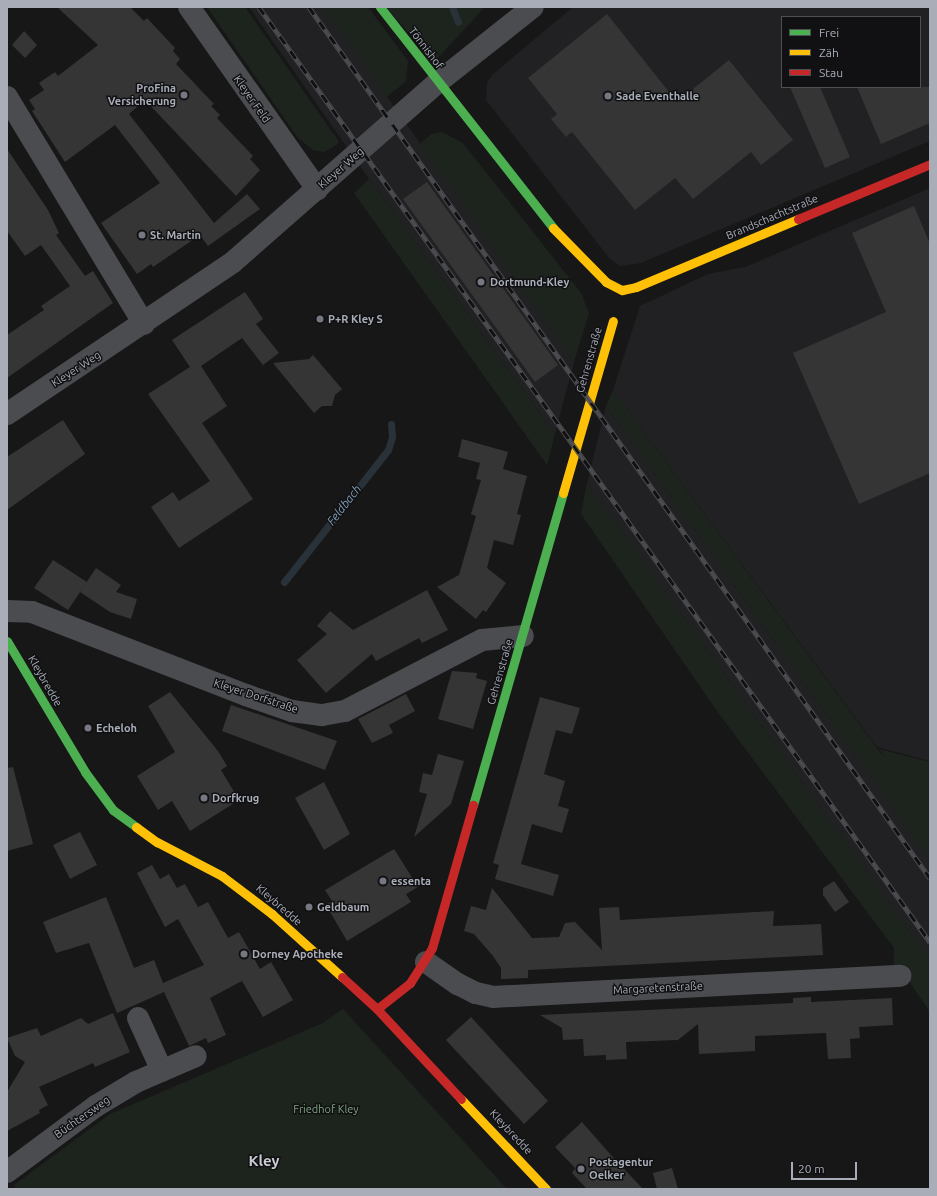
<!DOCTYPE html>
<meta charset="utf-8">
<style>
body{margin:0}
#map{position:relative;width:937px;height:1196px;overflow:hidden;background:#171717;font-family:Ubuntu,sans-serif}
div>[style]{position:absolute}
.built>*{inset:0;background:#212123}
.green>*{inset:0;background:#1d241e}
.stream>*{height:7px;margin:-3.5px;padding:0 3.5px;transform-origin:3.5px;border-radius:3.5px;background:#2a3239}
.building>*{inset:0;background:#353536}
.street>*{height:22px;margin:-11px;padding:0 11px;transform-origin:11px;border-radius:11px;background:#4b4c50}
.fast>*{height:9px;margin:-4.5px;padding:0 4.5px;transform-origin:4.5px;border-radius:4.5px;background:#4caf50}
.slow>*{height:9px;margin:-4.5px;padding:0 4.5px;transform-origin:4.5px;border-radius:4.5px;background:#ffc107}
.jam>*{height:9px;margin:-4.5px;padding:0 4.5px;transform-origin:4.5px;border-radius:4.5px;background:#c62828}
.rail>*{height:4.5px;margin-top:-2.25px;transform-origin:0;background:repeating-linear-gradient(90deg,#111113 0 9px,#4b4c4f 0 18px);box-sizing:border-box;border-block:1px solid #4b4c4f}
.dots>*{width:11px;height:11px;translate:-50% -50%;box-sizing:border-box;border:2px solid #111113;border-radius:50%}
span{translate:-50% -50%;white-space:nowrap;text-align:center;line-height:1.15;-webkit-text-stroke:3px #111113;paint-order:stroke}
.street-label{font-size:11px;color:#a8adb8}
.poi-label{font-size:11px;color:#a8adb8;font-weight:700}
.right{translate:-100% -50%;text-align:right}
.left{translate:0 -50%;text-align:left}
.park-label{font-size:11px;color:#7fa381}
.water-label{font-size:12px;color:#7f9bb3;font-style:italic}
.district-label{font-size:15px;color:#c9ccd4;font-weight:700}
.frame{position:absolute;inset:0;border:8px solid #a8adb8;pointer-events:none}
.legend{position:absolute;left:781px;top:16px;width:140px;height:72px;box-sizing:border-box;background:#111113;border:1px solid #4d4f55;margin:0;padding:5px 7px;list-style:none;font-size:12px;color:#a8adb8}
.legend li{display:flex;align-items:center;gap:8px;height:20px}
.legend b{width:20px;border:1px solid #4d4f55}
.scale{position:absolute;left:791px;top:1162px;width:66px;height:18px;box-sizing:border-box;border:2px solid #a8adb8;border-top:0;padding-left:5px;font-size:12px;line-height:14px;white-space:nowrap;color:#a8adb8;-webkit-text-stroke:3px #111113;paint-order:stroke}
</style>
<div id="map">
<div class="built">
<i style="clip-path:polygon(249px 7px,324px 7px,574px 362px,555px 434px,369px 179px)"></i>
<i style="clip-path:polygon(evenodd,573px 7px,930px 7px,930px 141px,641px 263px,620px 266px,610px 259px,486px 100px,487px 83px,492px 75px,573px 7px,782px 17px,920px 17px,920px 87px,782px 87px,782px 17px)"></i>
<i style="clip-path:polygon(928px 189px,930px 193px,930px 761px,877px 747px,613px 390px,640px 306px,708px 274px,745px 267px)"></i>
<i style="clip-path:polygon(606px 406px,930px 859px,930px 960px,587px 483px)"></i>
</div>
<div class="green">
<i style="clip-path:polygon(207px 7px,245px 7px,339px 142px,335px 146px,324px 152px,313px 150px,298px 138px)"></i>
<i style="clip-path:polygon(324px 7px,368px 7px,408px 61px,406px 82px,386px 97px)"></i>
<i style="clip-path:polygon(386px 7px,485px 7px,434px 62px)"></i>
<i style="clip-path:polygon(442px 132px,463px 143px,581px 293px,589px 313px,574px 362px,420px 144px,431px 134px)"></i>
<i style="clip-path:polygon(369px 179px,555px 434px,547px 465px,354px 193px)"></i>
<i style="clip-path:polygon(613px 390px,880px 752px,886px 758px,879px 749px,930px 762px,930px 859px,606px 406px)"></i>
<i style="clip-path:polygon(587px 483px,930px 960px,930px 1012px,903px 972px,894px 969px,894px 948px,717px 711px,581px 514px)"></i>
<i style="clip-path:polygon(343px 1009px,507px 1189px,16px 1189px,14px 1185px,110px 1114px,323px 1023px)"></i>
</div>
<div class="stream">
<i style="left:452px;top:7px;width:16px;rotate:68deg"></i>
<i style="left:284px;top:582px;width:168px;rotate:-51.8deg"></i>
<i style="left:388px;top:450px;width:14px;rotate:-73deg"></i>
<i style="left:392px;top:437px;width:13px;rotate:-94deg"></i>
</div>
<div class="building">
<i style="clip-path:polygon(57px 7px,130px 7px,144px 21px,147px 18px,175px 48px,173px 51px,180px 59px,176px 64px,214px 104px,211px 106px,220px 115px,217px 118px,253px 156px,250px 159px,260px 170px,236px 196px,145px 100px,129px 114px,214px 223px,247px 194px,260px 209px,208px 246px,200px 235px,153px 267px,151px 264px,137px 274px,101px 223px,160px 183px,115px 125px,65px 162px,32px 111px,35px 109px,29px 100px,44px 90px,39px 83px,55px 72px,58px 76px,98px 45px)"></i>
<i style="clip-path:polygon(607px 14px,677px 102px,729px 60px,793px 140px,761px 165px,751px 152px,693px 199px,675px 178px,635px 210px,572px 132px,566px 137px,551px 119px,557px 114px,528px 78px)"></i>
<i style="clip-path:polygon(24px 31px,37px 45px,25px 58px,12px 45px)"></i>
<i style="clip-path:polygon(790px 87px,820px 87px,850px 157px,825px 168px)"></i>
<i style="clip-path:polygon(857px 87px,930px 87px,930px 123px,881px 144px)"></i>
<i style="clip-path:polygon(7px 149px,48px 210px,59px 233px,56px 235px,85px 276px,93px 271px,113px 303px,7px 378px,7px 335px,44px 310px,41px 306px,70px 286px,41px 245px,25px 256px,7px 231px)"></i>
<i style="clip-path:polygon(427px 182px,558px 365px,535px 382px,403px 199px)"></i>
<i style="clip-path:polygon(914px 206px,930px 244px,930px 473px,859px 504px,793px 353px,886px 312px,852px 233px)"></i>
<i style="clip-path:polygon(245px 292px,263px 319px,256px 324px,279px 353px,263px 365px,242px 338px,201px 366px,227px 406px,202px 423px,253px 499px,179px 548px,151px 507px,173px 492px,179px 501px,210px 481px,148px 394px,190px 367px,172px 340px)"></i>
<i style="clip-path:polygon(313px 355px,342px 389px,335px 395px,332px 406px,322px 406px,314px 413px,273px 363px,309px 359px)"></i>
<i style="clip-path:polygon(63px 420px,85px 454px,7px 510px,7px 457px)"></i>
<i style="clip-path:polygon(462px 439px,508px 452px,503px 469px,527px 476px,517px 514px,521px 515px,513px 545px,494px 540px,487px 568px,506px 583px,486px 612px,483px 610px,476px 619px,437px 587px,459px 575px,476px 516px,471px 514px,481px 480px,476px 479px,480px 463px,458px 457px)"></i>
<i style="clip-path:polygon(53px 560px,87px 582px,68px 610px,34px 588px)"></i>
<i style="clip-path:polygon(96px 568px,121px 585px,116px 592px,137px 599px,131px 619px,110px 612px,80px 592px)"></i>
<i style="clip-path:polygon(427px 590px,448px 630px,422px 643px,419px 638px,376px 661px,372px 654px,326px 693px,297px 660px,327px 634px,317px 626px,330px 611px,353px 630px)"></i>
<i style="clip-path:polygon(452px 671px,477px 673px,476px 678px,487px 681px,473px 729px,438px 719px)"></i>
<i style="clip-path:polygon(170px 692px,218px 751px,227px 766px,221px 770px,239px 800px,190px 831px,172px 801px,158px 810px,137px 776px,175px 752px,148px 706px)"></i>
<i style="clip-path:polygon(406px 694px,415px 711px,389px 725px,393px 733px,372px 743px,358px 719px)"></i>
<i style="clip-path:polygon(540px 697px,580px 708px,572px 734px,556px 730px,544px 774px,565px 781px,558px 806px,569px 809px,562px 833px,532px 824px,521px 864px,559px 875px,553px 896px,495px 879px,499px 865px,493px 863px)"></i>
<i style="clip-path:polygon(231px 705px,337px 741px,325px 770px,222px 731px)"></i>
<i style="clip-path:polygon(438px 754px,464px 761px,451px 804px,414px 837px,427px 794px,419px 792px,423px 773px,432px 775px)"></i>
<i style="clip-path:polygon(13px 767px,33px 844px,7px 851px,7px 768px)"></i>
<i style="clip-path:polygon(324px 782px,350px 834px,324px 850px,295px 798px)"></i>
<i style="clip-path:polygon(80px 832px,97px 865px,70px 879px,53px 845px)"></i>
<i style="clip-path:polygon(394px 849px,418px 887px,406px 894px,411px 902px,347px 941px,326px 905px,332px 901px,325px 890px)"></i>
<i style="clip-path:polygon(152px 865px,160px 879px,169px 874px,177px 888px,185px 884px,198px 907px,208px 902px,228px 938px,239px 932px,260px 969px,271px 962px,293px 1000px,263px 1017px,242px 981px,210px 998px,226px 1035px,208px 1043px,206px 1038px,189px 1046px,164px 992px,117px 1013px,89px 943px,56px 953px,43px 922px,106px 897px,134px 968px,154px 960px,163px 983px,204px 965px,178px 919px,165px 927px,154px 906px,137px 873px)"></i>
<i style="clip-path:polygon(834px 881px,849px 902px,835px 912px,823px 895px,823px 888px)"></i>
<i style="clip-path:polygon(492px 888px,532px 938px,559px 937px,565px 923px,575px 922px,602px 950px,599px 908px,619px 907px,620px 920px,774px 911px,773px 926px,821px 924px,823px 955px,528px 970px,528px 978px,501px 979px,501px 968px,493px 956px,474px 934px,464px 931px,471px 906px,486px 910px)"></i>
<i style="clip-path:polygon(811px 997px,811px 1002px,892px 998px,893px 1025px,859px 1027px,860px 1038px,850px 1039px,851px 1058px,828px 1059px,826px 1033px,755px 1036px,755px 1051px,699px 1054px,698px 1024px,678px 1040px,626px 1042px,627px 1059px,606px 1060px,606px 1055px,584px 1056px,583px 1039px,563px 1040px,562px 1028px,540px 1015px,793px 1003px,793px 998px)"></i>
<i style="clip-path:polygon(113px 1013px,130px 1052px,95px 1067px,93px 1063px,39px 1087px,48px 1105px,39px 1110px,40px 1113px,7px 1131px,7px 1092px,25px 1062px,15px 1056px,7px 1038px,37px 1028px,41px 1036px,81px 1018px,88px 1024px)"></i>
<i style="clip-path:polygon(471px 1017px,548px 1101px,524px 1124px,446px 1040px)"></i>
<i style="clip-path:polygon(582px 1122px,610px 1154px,643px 1189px,587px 1189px,572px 1173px,575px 1168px,555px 1147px)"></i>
<i style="clip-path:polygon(672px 1168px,678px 1189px,657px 1189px,653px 1173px)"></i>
</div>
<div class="street">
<i style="left:189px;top:7px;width:223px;rotate:54.9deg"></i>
<i style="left:7px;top:97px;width:265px;rotate:58.9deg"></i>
<i style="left:7px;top:414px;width:272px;rotate:-33.9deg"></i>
<i style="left:233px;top:262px;width:271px;rotate:-41.3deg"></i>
<i style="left:437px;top:83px;width:122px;rotate:-38.4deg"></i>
<i style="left:7px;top:611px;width:25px;rotate:2deg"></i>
<i style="left:32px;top:612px;width:230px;rotate:21.2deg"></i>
<i style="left:246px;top:695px;width:49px;rotate:19.2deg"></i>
<i style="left:292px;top:711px;width:30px;rotate:8deg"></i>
<i style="left:322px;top:715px;width:23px;rotate:-10deg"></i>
<i style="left:345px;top:711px;width:154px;rotate:-27.4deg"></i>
<i style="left:482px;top:640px;width:41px;rotate:-5.6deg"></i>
<i style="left:426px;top:962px;width:39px;rotate:35deg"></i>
<i style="left:458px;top:984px;width:20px;rotate:27deg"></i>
<i style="left:476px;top:993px;width:17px;rotate:13deg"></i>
<i style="left:493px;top:997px;width:408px;rotate:-3deg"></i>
<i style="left:138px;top:1018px;width:58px;rotate:65.6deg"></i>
<i style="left:7px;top:1172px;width:111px;rotate:-36.6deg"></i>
<i style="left:96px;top:1106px;width:47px;rotate:-31deg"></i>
<i style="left:136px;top:1082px;width:65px;rotate:-23.4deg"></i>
</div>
<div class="fast">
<i style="left:380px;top:7px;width:281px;rotate:51.9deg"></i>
<i style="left:7px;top:641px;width:152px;rotate:59.2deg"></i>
<i style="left:85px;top:772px;width:47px;rotate:53.6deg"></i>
<i style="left:113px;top:810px;width:29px;rotate:36deg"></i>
<i style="left:473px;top:805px;width:325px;rotate:-73.9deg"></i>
</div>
<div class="slow">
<i style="left:553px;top:228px;width:76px;rotate:45.5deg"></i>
<i style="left:606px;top:282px;width:18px;rotate:27deg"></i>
<i style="left:622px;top:290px;width:14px;rotate:-12deg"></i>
<i style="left:636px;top:287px;width:176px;rotate:-22.8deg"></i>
<i style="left:563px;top:493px;width:179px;rotate:-73.8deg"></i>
<i style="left:136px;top:827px;width:26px;rotate:36deg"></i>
<i style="left:157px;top:842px;width:73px;rotate:27.6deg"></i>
<i style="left:222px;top:876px;width:63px;rotate:37.2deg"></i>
<i style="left:272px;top:914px;width:94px;rotate:42deg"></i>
<i style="left:461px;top:1099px;width:124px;rotate:46.6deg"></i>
</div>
<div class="jam">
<i style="left:798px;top:219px;width:143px;rotate:-22.6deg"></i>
<i style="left:342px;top:977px;width:47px;rotate:42.4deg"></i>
<i style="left:377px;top:1009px;width:123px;rotate:47deg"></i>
<i style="left:377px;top:1009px;width:42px;rotate:-38.2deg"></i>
<i style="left:410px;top:983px;width:41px;rotate:-57.8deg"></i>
<i style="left:432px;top:948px;width:149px;rotate:-74deg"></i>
</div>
<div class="rail">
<i style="left:259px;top:7px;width:1151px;rotate:54.33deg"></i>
<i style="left:309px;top:7px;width:1070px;rotate:54.51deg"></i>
</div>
<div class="dots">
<i style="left:184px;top:95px;background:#757880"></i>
<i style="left:608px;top:96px;background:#757880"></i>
<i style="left:142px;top:235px;background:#757880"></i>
<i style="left:481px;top:282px;background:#757880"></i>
<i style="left:320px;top:319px;background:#757880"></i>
<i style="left:88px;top:728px;background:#757880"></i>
<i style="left:204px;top:798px;background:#757880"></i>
<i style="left:383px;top:881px;background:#757880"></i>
<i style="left:309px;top:907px;background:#757880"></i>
<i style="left:244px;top:954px;background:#757880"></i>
<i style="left:581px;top:1169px;background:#757880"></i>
</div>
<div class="street-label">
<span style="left:426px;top:48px;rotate:53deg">Tönnishof</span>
<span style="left:252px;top:99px;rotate:55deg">Kleyer Feld</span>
<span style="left:341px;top:168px;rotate:-41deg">Kleyer Weg</span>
<span style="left:772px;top:217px;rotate:-23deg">Brandschachtstraße</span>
<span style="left:589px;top:360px;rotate:-74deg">Gehrenstraße</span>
<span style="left:76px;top:369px;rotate:-33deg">Kleyer Weg</span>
<span style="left:500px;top:672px;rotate:-74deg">Gehrenstraße</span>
<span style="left:45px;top:681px;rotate:60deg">Kleybredde</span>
<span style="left:256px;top:696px;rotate:18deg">Kleyer Dorfstraße</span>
<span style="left:279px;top:905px;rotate:41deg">Kleybredde</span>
<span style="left:658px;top:988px;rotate:-3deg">Margaretenstraße</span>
<span style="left:82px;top:1117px;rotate:-35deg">Büchtersweg</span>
<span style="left:511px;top:1132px;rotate:47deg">Kleybredde</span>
</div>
<div class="poi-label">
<span class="right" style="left:176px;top:95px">ProFina<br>Versicherung</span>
<span class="left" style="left:616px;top:96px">Sade Eventhalle</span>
<span class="left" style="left:150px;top:235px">St. Martin</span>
<span class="left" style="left:490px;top:282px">Dortmund-Kley</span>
<span class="left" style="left:328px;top:319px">P+R Kley S</span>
<span class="left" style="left:96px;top:728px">Echeloh</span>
<span class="left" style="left:212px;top:798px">Dorfkrug</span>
<span class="left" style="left:391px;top:881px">essenta</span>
<span class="left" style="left:317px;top:907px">Geldbaum</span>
<span class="left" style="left:252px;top:954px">Dorney Apotheke</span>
<span class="left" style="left:589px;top:1169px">Postagentur<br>Oelker</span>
</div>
<div class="park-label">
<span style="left:326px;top:1109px">Friedhof Kley</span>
</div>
<div class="water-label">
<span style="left:344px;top:505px;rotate:-52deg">Feldbach</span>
</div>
<div class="district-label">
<span style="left:264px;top:1161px">Kley</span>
</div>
<div class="frame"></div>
<ul class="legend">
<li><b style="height:5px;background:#4caf50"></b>Frei</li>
<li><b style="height:5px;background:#ffc107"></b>Zäh</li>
<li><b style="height:5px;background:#c62828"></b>Stau</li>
</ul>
<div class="scale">20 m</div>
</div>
